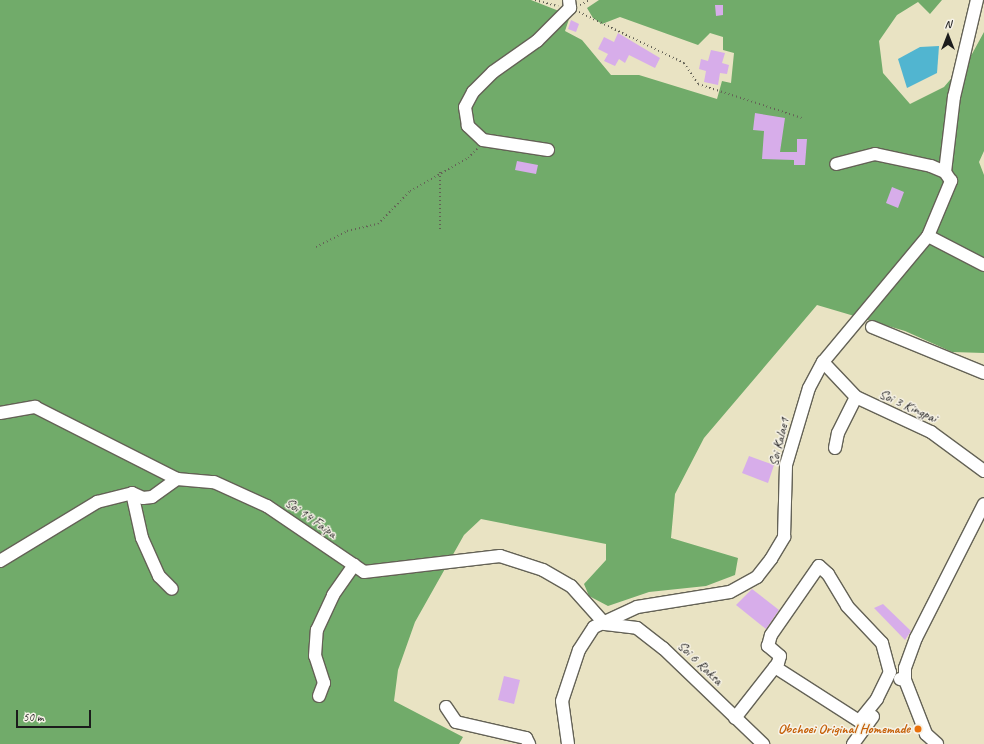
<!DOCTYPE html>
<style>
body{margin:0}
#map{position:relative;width:984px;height:744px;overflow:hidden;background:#e9e3c3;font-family:Caveat,sans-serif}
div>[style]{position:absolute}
.forest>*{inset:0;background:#71ab6a}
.water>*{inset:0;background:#51b5d0}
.building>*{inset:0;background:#d7adea}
.path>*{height:2px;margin-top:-1px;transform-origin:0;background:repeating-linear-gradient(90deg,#646256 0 1px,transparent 0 4px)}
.roads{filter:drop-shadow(1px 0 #646256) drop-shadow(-1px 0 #646256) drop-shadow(0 1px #646256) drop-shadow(0 -1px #646256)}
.minor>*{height:12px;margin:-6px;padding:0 6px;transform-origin:6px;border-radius:6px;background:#fff}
.dots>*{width:11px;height:11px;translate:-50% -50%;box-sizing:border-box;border:2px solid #f7f3e8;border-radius:50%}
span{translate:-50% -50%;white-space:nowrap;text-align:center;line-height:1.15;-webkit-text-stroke:3px #f7f3e8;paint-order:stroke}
.street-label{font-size:14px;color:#1c1c1c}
.food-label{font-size:14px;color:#c56008;font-weight:700}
.right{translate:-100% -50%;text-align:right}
.north{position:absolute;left:928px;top:16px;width:40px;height:40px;-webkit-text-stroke:3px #f7f3e8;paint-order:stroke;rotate:0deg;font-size:11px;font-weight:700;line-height:16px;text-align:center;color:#1c1c1c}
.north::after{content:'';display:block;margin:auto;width:14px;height:18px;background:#1c1c1c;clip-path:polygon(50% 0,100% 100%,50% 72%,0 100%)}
.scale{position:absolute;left:16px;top:710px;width:75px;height:18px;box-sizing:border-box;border:2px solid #1c1c1c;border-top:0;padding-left:5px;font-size:12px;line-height:14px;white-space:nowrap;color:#1c1c1c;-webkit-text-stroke:3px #f7f3e8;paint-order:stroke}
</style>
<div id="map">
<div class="forest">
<i style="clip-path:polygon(0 0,531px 0,564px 13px,569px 19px,565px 31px,582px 40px,611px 75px,639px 75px,717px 99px,722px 81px,731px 83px,734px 53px,723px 50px,723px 37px,710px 33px,698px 45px,620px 17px,602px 24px,593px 18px,587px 8px,599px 0,942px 0,930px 14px,918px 2px,897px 15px,879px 41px,883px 73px,910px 104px,944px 87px,972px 54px,984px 32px,984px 151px,979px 162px,984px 175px,984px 353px,952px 352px,905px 331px,817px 305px,704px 438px,675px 494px,671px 538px,738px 558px,735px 575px,706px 586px,649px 592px,608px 606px,589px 596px,584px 584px,606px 560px,606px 544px,481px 519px,464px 535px,415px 622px,398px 670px,394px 701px,463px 737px,459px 744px,0 744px)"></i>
</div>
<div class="water">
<i style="clip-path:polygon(939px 46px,937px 73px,907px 88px,898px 59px,920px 47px)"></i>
</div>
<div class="building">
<i style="clip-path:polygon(715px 5px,723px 5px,723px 15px,716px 16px)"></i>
<i style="clip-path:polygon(571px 20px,579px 24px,576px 32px,568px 29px)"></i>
<i style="clip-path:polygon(618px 33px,660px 58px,655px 68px,629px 55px,625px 63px,619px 59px,615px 66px,604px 61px,608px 54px,598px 49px,604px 37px,614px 42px)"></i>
<i style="clip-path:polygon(711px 50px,725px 53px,722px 63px,729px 65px,727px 74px,720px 73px,718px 85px,704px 82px,706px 71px,699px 69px,701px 59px,708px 61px)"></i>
<i style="clip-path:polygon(755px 113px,785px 118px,780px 152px,797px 152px,797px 139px,807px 139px,805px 165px,794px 165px,794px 160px,762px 159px,764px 131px,753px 130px)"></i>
<i style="clip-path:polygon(517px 161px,538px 165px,536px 174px,515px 170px)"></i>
<i style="clip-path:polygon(892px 187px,904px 192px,898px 208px,886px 203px)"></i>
<i style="clip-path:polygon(749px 456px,774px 465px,768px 483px,742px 473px)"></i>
<i style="clip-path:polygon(752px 589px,779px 610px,766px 629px,736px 605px)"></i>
<i style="clip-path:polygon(883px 604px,911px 631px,905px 640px,874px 608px)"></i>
<i style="clip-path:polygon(504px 676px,520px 680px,514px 704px,498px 700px)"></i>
</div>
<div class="path">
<i style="left:535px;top:0;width:24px;rotate:15deg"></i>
<i style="left:580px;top:5px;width:11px;rotate:-27deg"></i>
<i style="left:579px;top:12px;width:117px;rotate:25.9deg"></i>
<i style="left:684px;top:63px;width:25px;rotate:56deg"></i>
<i style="left:698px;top:84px;width:109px;rotate:18.1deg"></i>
<i style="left:440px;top:229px;width:58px;rotate:-90deg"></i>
<i style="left:316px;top:247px;width:35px;rotate:-27deg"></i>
<i style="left:347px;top:231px;width:32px;rotate:-13deg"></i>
<i style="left:378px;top:224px;width:46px;rotate:-45.9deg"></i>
<i style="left:410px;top:191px;width:67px;rotate:-29.6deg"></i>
<i style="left:468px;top:158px;width:14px;rotate:-45deg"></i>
</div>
<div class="roads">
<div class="minor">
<i style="left:548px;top:150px;width:66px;rotate:-171.3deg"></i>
<i style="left:483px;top:140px;width:21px;rotate:-137deg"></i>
<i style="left:468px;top:126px;width:19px;rotate:-99deg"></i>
<i style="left:465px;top:107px;width:17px;rotate:-62deg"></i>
<i style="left:473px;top:92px;width:28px;rotate:-45deg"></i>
<i style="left:493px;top:72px;width:54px;rotate:-35.2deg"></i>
<i style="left:537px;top:41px;width:47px;rotate:-45deg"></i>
<i style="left:570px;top:8px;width:8px;rotate:-97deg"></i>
<i style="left:945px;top:172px;width:76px;rotate:-83.2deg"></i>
<i style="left:954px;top:97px;width:100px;rotate:-76.7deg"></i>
<i style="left:928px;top:236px;width:63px;rotate:27.4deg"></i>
<i style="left:872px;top:327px;width:121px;rotate:22.3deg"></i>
<i style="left:823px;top:362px;width:48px;rotate:46.7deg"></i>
<i style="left:856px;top:397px;width:83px;rotate:25deg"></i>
<i style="left:931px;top:432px;width:66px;rotate:36.3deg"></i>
<i style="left:0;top:413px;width:36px;rotate:-10deg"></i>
<i style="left:35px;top:407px;width:159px;rotate:26.9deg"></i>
<i style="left:835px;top:448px;width:15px;rotate:-79deg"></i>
<i style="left:838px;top:433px;width:40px;rotate:-63.4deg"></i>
<i style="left:132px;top:493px;width:46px;rotate:77.5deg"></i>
<i style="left:142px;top:538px;width:42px;rotate:65.9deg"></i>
<i style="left:159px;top:576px;width:18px;rotate:45deg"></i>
<i style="left:0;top:561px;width:114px;rotate:-31.3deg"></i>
<i style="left:97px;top:502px;width:36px;rotate:-14deg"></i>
<i style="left:132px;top:493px;width:12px;rotate:24deg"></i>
<i style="left:143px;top:498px;width:9px;rotate:-6deg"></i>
<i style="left:152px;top:497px;width:31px;rotate:-36deg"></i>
<i style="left:177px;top:479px;width:37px;rotate:5deg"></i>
<i style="left:214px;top:482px;width:58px;rotate:24.4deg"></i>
<i style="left:267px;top:506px;width:117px;rotate:34.2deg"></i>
<i style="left:364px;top:572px;width:137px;rotate:-6.7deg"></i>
<i style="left:500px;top:556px;width:45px;rotate:18deg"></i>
<i style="left:543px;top:570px;width:32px;rotate:30deg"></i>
<i style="left:571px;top:586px;width:51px;rotate:48.2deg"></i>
<i style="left:605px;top:624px;width:32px;rotate:7deg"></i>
<i style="left:637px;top:628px;width:33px;rotate:38deg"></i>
<i style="left:663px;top:648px;width:139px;rotate:43.8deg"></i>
<i style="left:900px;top:679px;width:5px;rotate:11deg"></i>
<i style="left:905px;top:680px;width:58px;rotate:68.7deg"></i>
<i style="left:926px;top:734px;width:15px;rotate:42deg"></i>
<i style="left:905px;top:680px;width:12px;rotate:-90deg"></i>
<i style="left:905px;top:668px;width:32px;rotate:-70deg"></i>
<i style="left:916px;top:638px;width:150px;rotate:-63.1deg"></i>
<i style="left:319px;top:696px;width:14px;rotate:-69deg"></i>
<i style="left:324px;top:683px;width:28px;rotate:-108deg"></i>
<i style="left:315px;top:656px;width:26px;rotate:-86deg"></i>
<i style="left:317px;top:630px;width:38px;rotate:-65deg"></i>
<i style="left:333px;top:595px;width:37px;rotate:-55deg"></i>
<i style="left:446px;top:707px;width:18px;rotate:56deg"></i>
<i style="left:456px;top:722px;width:72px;rotate:12.9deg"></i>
<i style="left:526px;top:738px;width:7px;rotate:63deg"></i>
<i style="left:735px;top:718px;width:70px;rotate:-52deg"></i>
<i style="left:778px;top:663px;width:7px;rotate:-74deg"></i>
<i style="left:780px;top:656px;width:16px;rotate:-140deg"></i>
<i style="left:768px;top:646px;width:11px;rotate:-75deg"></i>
<i style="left:771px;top:635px;width:84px;rotate:-55.2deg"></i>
<i style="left:819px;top:566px;width:12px;rotate:42deg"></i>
<i style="left:828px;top:574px;width:37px;rotate:59deg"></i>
<i style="left:847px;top:606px;width:51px;rotate:46.6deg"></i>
<i style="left:882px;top:643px;width:30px;rotate:75deg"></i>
<i style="left:890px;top:672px;width:30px;rotate:116deg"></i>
<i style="left:877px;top:699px;width:28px;rotate:129deg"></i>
<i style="left:859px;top:721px;width:100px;rotate:-147.3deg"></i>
<i style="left:568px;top:744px;width:43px;rotate:-97.9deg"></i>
<i style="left:562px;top:701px;width:54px;rotate:-71.6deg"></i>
<i style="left:579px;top:650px;width:27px;rotate:-57deg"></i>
<i style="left:594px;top:627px;width:47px;rotate:-24.9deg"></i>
<i style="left:637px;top:607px;width:94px;rotate:-9.2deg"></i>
<i style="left:730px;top:592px;width:31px;rotate:-29deg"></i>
<i style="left:757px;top:577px;width:23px;rotate:-52deg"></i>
<i style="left:771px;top:559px;width:26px;rotate:-59deg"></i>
<i style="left:784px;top:537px;width:72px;rotate:-88.4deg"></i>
<i style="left:786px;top:465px;width:80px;rotate:-73.4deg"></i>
<i style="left:809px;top:388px;width:30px;rotate:-62deg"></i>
<i style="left:823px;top:362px;width:164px;rotate:-50.2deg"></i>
<i style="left:928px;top:236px;width:60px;rotate:-67.3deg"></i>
<i style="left:951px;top:181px;width:11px;rotate:-124deg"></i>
<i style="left:945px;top:172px;width:15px;rotate:-157deg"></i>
<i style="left:931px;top:166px;width:57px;rotate:-167.9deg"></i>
<i style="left:875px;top:154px;width:40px;rotate:165.6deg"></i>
<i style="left:853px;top:744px;width:34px;rotate:-54deg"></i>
</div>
</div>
<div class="dots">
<i style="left:918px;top:729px;background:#e8710a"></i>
</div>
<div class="street-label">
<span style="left:908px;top:406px;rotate:25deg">Soi 3 Kingpai</span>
<span style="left:779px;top:442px;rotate:-76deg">Soi Kalae1</span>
<span style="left:311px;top:518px;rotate:35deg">Soi 14 Faipa</span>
<span style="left:700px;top:663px;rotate:44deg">Soi 6 Raksa</span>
</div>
<div class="food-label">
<span class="right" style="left:910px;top:729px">Obchoei Original Homemade</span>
</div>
<div class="north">N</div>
<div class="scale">50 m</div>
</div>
